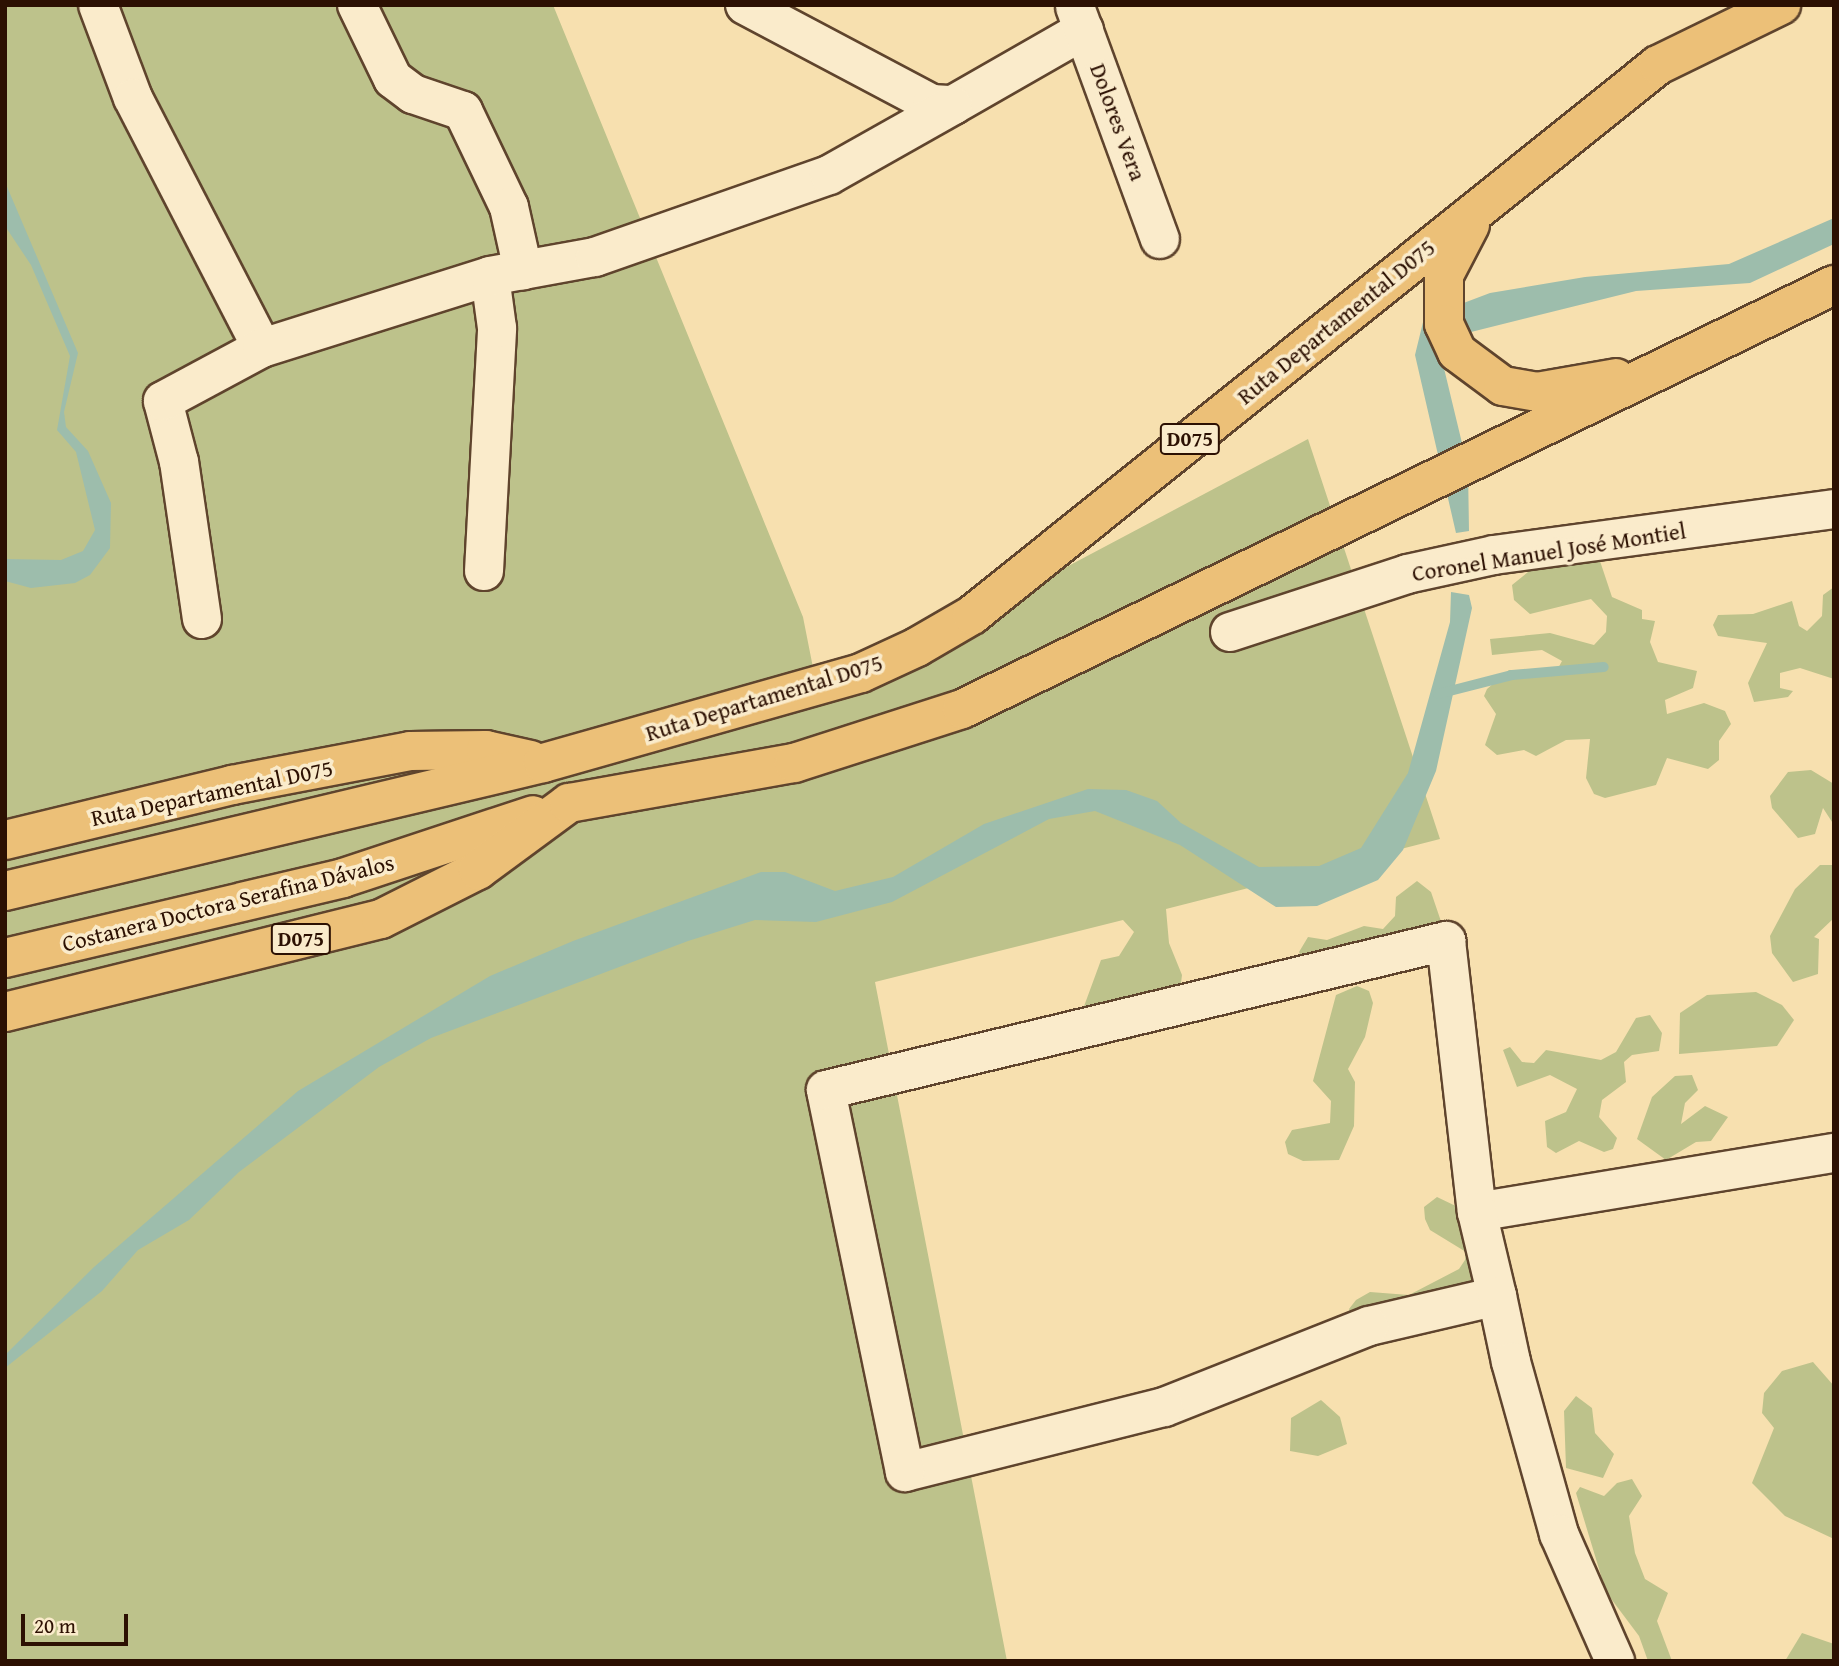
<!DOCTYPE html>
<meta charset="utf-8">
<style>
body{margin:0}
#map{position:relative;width:1839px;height:1666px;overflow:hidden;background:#f7e0af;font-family:"Gentium Book Plus",serif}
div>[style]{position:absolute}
.green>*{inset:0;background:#bdc28b}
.water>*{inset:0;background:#9dbdac}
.stream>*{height:10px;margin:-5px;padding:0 5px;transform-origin:5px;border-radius:5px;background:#9dbdac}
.roads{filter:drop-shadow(2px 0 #5f442d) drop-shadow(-2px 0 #5f442d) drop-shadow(0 2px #5f442d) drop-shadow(0 -2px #5f442d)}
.minor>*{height:38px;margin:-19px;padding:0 19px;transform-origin:19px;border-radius:19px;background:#faebcb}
.tertiary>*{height:38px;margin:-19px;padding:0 19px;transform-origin:19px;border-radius:19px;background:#faebcb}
.trunk>*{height:38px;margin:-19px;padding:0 19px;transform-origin:19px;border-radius:19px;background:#ecc078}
span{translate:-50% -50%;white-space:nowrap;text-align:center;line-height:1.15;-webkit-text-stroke:7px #faebcb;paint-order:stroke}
.shield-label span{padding:2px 5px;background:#faebcb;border:2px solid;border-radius:5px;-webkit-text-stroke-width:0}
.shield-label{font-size:21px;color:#2c1002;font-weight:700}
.street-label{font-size:23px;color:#2c1002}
.frame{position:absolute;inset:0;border:7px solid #2c1002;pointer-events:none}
.scale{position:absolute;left:21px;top:1614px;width:107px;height:32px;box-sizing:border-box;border:4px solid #2c1002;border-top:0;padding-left:9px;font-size:21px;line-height:24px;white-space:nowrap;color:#2c1002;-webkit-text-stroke:5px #faebcb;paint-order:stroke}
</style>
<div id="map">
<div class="green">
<i style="clip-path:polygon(5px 5px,553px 5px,803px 617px,819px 698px,1308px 439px,1440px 839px,1166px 909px,1169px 943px,1182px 975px,1179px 999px,1164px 1020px,1130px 1040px,1105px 1035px,1083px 1009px,1101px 960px,1119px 956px,1134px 932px,1123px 920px,875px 982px,1007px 1661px,5px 1661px)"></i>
<i style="clip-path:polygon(1598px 555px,1612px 597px,1642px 610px,1642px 619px,1655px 621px,1650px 642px,1658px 662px,1697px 671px,1693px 688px,1665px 700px,1667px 714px,1704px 703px,1725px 711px,1731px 724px,1719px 741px,1719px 760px,1708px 769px,1667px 758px,1656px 785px,1605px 798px,1594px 794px,1586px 778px,1590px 739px,1566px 740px,1536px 756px,1524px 750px,1497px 755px,1485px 745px,1496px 714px,1484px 696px,1487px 689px,1509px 670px,1556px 672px,1562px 661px,1542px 650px,1492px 655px,1490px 639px,1550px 633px,1594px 645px,1606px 632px,1607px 616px,1591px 599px,1530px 614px,1514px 600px,1512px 585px,1538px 564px)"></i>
<i style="clip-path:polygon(1834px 587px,1834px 679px,1800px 668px,1780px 673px,1780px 688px,1793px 691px,1788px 697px,1754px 702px,1748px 683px,1767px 643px,1718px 636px,1713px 625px,1718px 615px,1753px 614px,1792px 601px,1799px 626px,1807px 631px,1822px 616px,1823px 595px)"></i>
<i style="clip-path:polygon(1811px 770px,1834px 784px,1834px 825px,1823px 808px,1815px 834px,1798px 838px,1772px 808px,1770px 796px,1788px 772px)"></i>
<i style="clip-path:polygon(1820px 865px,1834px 865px,1834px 918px,1814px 937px,1819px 939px,1818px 974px,1793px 982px,1772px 953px,1770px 936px,1795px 889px)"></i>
<i style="clip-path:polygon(1417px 881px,1431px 892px,1447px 939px,1302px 958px,1299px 952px,1308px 937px,1327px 940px,1364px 926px,1383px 929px,1395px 916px,1396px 897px)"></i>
<i style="clip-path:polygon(1357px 986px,1369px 991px,1373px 1003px,1365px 1037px,1348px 1069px,1355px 1082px,1354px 1126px,1339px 1160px,1303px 1161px,1288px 1154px,1285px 1142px,1292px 1130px,1330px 1123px,1331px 1101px,1313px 1081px,1336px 995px)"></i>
<i style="clip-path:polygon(1756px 992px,1782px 1005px,1794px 1020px,1777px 1046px,1679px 1054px,1680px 1013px,1707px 995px)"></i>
<i style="clip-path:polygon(1650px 1015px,1662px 1033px,1659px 1051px,1632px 1055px,1624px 1062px,1626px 1082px,1602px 1100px,1599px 1117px,1617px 1138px,1613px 1149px,1604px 1152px,1579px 1141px,1556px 1153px,1547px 1147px,1545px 1121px,1566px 1112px,1577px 1089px,1550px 1075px,1517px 1087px,1503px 1050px,1510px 1047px,1522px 1062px,1534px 1063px,1546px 1050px,1601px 1060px,1616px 1052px,1636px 1018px)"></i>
<i style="clip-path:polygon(1692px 1075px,1698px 1090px,1685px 1103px,1681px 1124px,1705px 1106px,1728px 1117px,1711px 1141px,1696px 1142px,1666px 1160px,1637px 1139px,1652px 1097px,1675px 1076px)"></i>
<i style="clip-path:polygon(1437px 1197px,1462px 1209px,1476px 1283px,1372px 1346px,1360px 1346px,1349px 1309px,1356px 1300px,1370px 1292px,1409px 1295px,1459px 1269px,1465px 1260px,1466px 1252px,1430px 1230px,1425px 1219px,1424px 1207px)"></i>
<i style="clip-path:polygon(1813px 1362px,1834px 1386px,1834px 1539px,1785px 1516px,1752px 1483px,1774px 1428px,1762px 1413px,1764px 1393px,1782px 1371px)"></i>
<i style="clip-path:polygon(1576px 1396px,1592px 1408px,1595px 1433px,1614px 1454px,1603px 1478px,1566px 1468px,1564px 1411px)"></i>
<i style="clip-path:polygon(1321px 1400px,1340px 1417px,1347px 1444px,1318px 1456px,1290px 1451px,1291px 1418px)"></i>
<i style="clip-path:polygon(1632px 1479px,1642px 1496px,1629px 1516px,1635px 1553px,1645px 1579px,1668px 1593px,1657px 1621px,1672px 1661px,1648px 1661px,1639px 1636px,1606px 1592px,1576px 1493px,1580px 1487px,1604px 1496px,1617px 1483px)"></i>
<i style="clip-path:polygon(1802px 1633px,1834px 1644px,1834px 1661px,1785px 1661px)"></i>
</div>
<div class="water">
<i style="clip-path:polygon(5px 182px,78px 353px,64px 412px,66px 427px,88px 451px,111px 503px,110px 548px,90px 575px,75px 583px,31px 588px,5px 581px,5px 559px,61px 560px,83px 551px,95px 530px,76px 452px,57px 430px,70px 356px,31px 265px,5px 226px)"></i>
<i style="clip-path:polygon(1834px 218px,1834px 244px,1750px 283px,1636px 291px,1459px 335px,1442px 360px,1468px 468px,1469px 531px,1456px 533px,1415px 355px,1424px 318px,1490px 293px,1585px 277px,1729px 264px)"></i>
<i style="clip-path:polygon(1451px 592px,1469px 595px,1472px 608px,1436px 771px,1403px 850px,1378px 880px,1317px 906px,1276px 907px,1180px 845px,1095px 811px,1049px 819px,892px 902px,816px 922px,755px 920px,688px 941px,431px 1038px,379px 1067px,239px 1172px,189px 1220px,138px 1250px,102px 1291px,5px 1368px,5px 1355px,94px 1267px,298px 1091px,490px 976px,573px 941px,761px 872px,785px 872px,835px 891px,893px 877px,984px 824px,1088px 789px,1126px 790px,1157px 801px,1181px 823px,1259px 867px,1319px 866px,1361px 848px,1408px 773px,1450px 622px)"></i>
</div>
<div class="stream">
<i style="left:1438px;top:694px;width:76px;rotate:-14.4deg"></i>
<i style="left:1512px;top:675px;width:92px;rotate:-5deg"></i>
</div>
<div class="roads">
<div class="minor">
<i style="left:98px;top:5px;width:99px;rotate:69.4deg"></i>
<i style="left:133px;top:98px;width:281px;rotate:62.7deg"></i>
<i style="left:357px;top:5px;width:82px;rotate:64.1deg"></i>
<i style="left:393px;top:79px;width:25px;rotate:37deg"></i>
<i style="left:413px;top:94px;width:53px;rotate:18.8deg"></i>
<i style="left:463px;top:111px;width:106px;rotate:64.4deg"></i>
<i style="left:509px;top:207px;width:65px;rotate:77.5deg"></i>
<i style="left:745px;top:5px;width:212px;rotate:27.9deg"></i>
<i style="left:932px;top:104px;width:21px;rotate:3deg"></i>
<i style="left:953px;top:105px;width:151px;rotate:-29.8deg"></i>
<i style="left:1075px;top:7px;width:247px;rotate:69.9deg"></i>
<i style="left:484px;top:571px;width:243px;rotate:-86.9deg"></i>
<i style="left:497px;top:328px;width:52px;rotate:-97.7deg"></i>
<i style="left:202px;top:619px;width:159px;rotate:-98.3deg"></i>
<i style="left:179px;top:462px;width:63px;rotate:-104.7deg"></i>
<i style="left:163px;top:401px;width:112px;rotate:-28.2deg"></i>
<i style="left:262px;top:348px;width:239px;rotate:-17.5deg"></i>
<i style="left:490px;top:276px;width:107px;rotate:-10.3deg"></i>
<i style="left:595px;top:257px;width:248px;rotate:-19.3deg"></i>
<i style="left:829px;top:175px;width:142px;rotate:-29.4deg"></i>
<i style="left:1477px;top:1212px;width:362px;rotate:-9.4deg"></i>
<i style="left:1497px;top:1296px;width:131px;rotate:166.8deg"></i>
<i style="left:1369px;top:1326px;width:220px;rotate:158.4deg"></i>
<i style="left:1164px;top:1407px;width:267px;rotate:165.9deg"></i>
<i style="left:905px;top:1472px;width:390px;rotate:-101.7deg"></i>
<i style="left:826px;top:1090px;width:638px;rotate:-13.51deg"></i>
<i style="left:1446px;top:941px;width:273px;rotate:83.5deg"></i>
<i style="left:1477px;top:1212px;width:86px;rotate:76.6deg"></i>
<i style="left:1497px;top:1296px;width:67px;rotate:78deg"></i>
<i style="left:1511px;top:1362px;width:179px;rotate:74.4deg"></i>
<i style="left:1559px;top:1534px;width:139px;rotate:66.2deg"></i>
</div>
<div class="tertiary">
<i style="left:1230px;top:632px;width:186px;rotate:-18.1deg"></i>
<i style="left:1407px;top:574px;width:89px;rotate:-12.3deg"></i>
<i style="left:1494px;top:555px;width:343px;rotate:-7.7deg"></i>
</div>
<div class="trunk">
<i style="left:1470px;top:225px;width:56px;rotate:117.5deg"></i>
<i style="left:1444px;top:275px;width:49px;rotate:90deg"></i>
<i style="left:1444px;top:324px;width:31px;rotate:65deg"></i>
<i style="left:1457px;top:352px;width:57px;rotate:36.5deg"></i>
<i style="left:1503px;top:386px;width:35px;rotate:10deg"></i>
<i style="left:1537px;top:392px;width:80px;rotate:-10deg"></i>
<i style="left:5px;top:840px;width:234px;rotate:-13.6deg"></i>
<i style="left:232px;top:785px;width:181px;rotate:-10.8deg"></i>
<i style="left:410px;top:751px;width:76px;rotate:-0.8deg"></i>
<i style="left:486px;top:750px;width:46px;rotate:12.5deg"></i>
<i style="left:5px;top:891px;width:553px;rotate:-13.38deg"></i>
<i style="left:543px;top:763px;width:330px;rotate:-15.8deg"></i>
<i style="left:861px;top:673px;width:62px;rotate:-24.9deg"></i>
<i style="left:917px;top:647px;width:64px;rotate:-30.2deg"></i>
<i style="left:972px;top:615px;width:879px;rotate:-38.72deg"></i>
<i style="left:1658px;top:65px;width:137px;rotate:-26deg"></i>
<i style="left:5px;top:958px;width:347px;rotate:-13.3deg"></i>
<i style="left:343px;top:878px;width:200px;rotate:-18.3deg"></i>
<i style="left:5px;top:1012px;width:387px;rotate:-13.9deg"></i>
<i style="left:381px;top:919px;width:109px;rotate:-26.8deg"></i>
<i style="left:478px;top:870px;width:113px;rotate:-36.4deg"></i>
<i style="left:569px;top:803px;width:229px;rotate:-10.1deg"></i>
<i style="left:794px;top:763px;width:176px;rotate:-17.8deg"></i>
<i style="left:962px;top:709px;width:970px;rotate:-25.93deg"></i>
</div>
</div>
<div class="shield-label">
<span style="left:1190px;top:439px">D075</span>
<span style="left:301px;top:939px">D075</span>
</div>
<div class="street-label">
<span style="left:1118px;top:122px;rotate:70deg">Dolores Vera</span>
<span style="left:1336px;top:322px;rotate:-39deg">Ruta Departamental D075</span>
<span style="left:1549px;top:552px;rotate:-9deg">Coronel Manuel José Montiel</span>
<span style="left:764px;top:698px;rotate:-17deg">Ruta Departamental D075</span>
<span style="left:212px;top:793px;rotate:-12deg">Ruta Departamental D075</span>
<span style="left:228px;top:903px;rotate:-14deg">Costanera Doctora Serafina Dávalos</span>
</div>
<div class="frame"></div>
<div class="scale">20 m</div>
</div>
